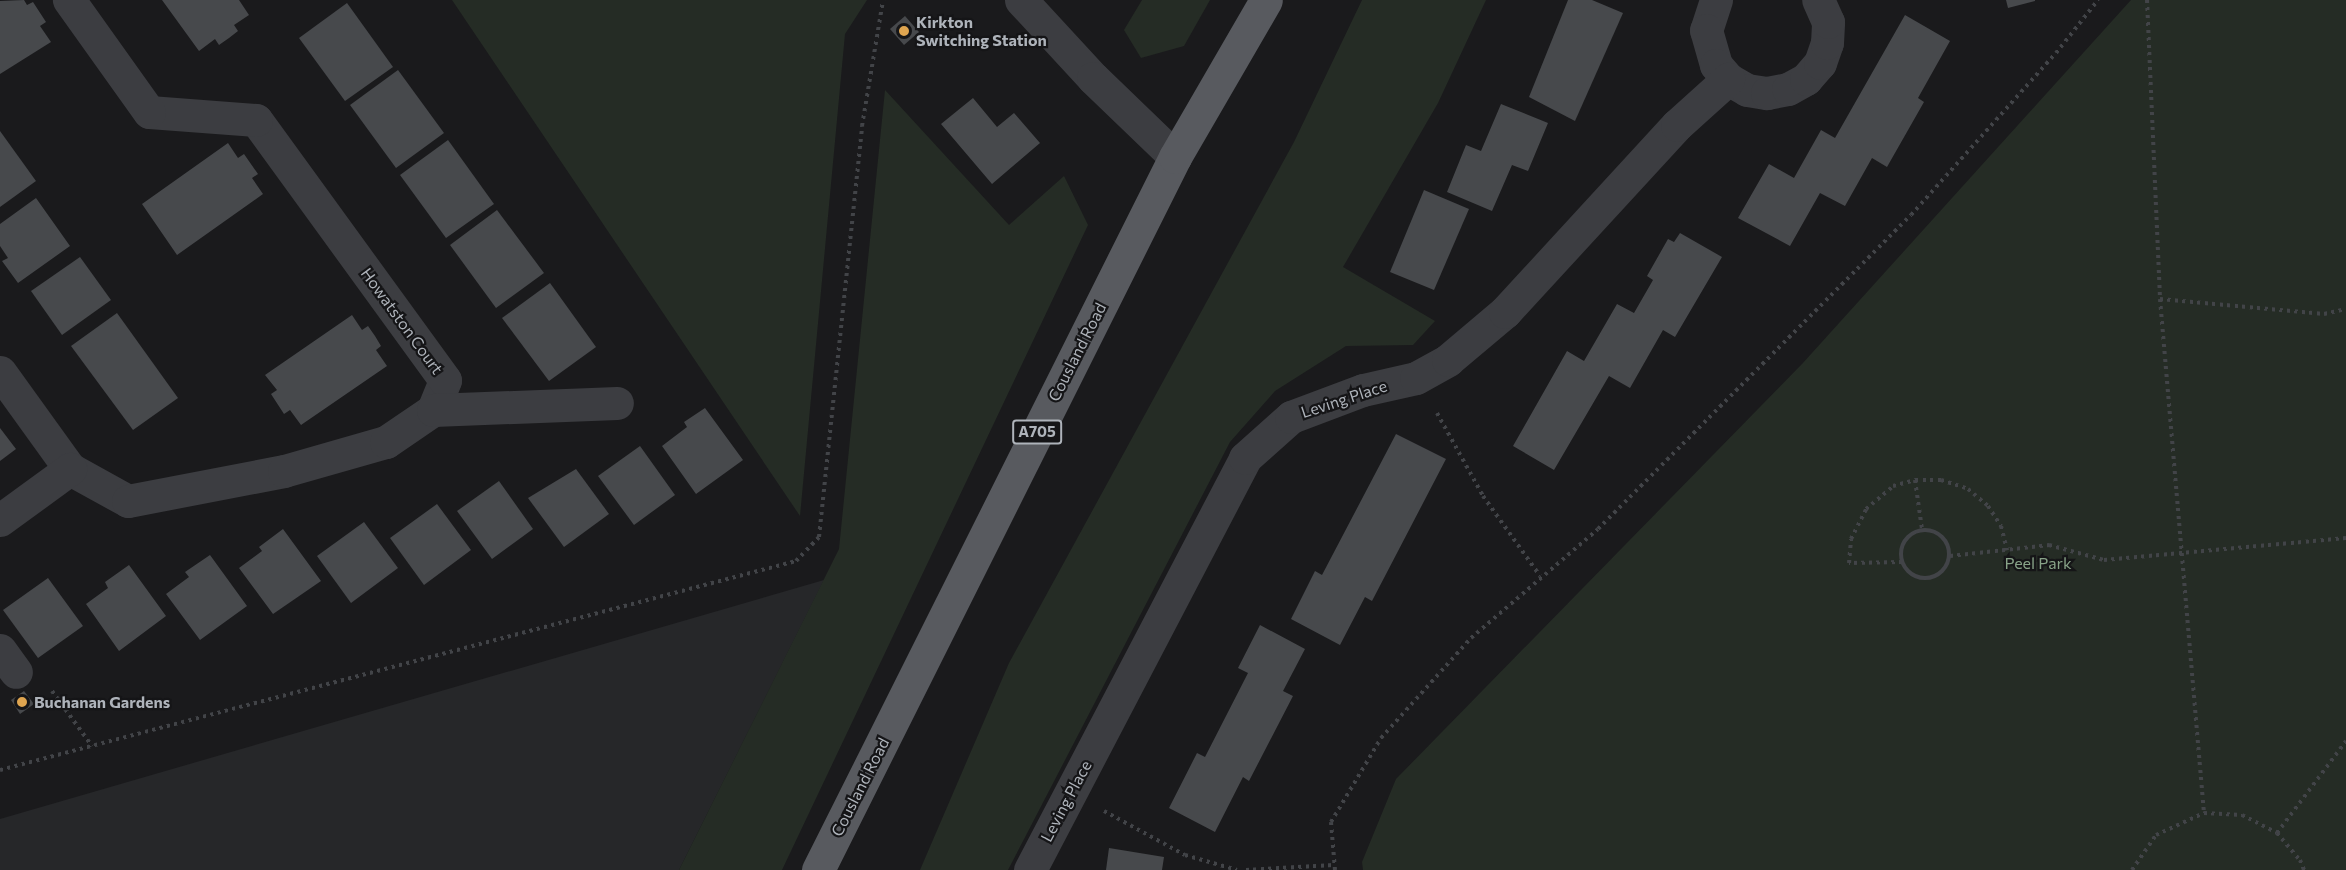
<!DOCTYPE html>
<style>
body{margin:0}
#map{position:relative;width:2346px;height:870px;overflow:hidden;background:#1a1a1c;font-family:Commissioner,sans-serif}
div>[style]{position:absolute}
.built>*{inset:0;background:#262729}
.green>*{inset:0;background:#252c25}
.building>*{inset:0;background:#47494c}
.path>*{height:4px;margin-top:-2px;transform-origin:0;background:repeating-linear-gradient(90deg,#424448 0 3px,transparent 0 7.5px)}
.path>.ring{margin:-2px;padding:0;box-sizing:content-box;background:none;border:4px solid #424448;border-radius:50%}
.minor>*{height:33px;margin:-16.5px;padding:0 16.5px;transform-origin:16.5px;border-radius:16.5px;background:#3c3d41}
.major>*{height:33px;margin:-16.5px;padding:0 16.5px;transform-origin:16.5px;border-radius:16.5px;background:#585a5f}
.dots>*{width:16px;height:16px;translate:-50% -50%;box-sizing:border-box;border:3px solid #151517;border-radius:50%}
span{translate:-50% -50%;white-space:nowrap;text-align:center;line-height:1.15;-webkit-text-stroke:4.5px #151517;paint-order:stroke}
.shield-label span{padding:2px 4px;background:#151517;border:2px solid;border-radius:4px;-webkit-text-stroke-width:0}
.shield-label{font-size:15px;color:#aeb3ba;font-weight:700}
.poi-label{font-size:16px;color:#aeb3ba;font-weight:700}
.left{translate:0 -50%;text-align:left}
.street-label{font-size:16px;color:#aeb3ba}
.park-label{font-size:16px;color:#88a388}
</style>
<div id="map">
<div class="built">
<i style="clip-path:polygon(824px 580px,679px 870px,0 870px,0 819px)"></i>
</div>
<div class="green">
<i style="clip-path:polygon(452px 0,867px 0,845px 34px,800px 516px)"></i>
<i style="clip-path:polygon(1142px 0,1210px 0,1184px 46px,1141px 58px,1124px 30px)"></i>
<i style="clip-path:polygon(1362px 0,1486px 0,1438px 103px,1343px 267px,1435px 321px,1413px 345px,1346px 346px,1275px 391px,1230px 442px,1008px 870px,920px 870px,1009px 663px,1294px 142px)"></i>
<i style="clip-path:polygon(2131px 0,2346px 0,2346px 870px,1363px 870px,1362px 862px,1396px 779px,1802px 364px)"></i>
<i style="clip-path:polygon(885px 90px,1009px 225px,1064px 176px,1088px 225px,782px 870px,679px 870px,839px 549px)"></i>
</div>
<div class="building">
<i style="clip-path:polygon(24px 0,27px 5px,33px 2px,46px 22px,40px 26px,51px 42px,0 74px,0 1px)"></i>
<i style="clip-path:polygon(162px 0,239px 0,249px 15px,234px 25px,238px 31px,229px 38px,219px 45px,215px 39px,199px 51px)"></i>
<i style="clip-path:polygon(1568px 0,1592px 0,1623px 13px,1575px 121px,1529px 97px)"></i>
<i style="clip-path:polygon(2006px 0,2035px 0,2035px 1px,2008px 8px)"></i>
<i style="clip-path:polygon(347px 3px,393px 67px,345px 101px,299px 38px)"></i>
<i style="clip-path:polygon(1905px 15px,1950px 41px,1918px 98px,1924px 102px,1887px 167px,1872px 158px,1845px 206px,1820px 193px,1790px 246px,1738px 218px,1769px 164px,1794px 178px,1821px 130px,1835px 138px)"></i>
<i style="clip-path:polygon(905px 16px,919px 32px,904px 45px,890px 29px)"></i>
<i style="clip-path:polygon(398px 70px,444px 133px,396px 168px,350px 105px)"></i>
<i style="clip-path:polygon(973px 98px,997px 127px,1014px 113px,1040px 143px,992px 184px,941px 124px)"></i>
<i style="clip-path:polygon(1501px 104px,1548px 123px,1528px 171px,1512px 165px,1492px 211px,1447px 192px,1466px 145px,1481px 151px)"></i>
<i style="clip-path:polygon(0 131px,36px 181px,0 207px)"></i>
<i style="clip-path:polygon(448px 140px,494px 204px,446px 238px,400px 175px)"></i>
<i style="clip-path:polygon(228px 143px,238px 158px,244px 154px,258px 174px,252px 178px,263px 194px,177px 255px,142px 204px)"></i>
<i style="clip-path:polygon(1424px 190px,1469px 209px,1434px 290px,1390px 272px)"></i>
<i style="clip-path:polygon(36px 198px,70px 246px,18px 283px,2px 261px,8px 258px,0 246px,0 224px)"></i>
<i style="clip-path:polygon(497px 210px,544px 273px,496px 308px,450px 245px)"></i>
<i style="clip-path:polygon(1680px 233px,1722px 257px,1675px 337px,1663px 330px,1630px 388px,1609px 376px,1554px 470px,1513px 446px,1567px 351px,1584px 361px,1617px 304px,1634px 313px,1653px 280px,1647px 276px,1668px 239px,1674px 242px)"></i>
<i style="clip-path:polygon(80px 257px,111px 300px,62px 335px,31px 291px)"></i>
<i style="clip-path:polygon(550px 283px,596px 347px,549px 381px,502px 318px)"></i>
<i style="clip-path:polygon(117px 313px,178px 398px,133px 430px,71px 346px)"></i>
<i style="clip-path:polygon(352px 315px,362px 330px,368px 326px,375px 336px,381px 346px,376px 350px,387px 366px,301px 425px,290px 410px,284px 414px,271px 394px,277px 390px,265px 375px)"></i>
<i style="clip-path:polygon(705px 408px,743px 460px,696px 494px,662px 446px,687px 427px,684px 422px)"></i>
<i style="clip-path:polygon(0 428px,16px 449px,0 461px)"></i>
<i style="clip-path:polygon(1396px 434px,1446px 459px,1372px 601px,1365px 597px,1340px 645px,1291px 619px,1315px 571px,1322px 575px)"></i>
<i style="clip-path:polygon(640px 446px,675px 495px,634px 525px,598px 476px)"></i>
<i style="clip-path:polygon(576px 469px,609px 514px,564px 547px,528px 498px)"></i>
<i style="clip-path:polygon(499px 481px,533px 529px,492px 559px,457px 511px)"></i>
<i style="clip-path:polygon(437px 504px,471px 550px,424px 585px,390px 538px)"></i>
<i style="clip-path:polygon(364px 522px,398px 568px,351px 603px,317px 556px)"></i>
<i style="clip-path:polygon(283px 529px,321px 581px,273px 614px,239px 568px,262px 551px,259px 547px)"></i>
<i style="clip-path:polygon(210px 555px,247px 606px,200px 640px,166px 594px,189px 577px,185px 572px)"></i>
<i style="clip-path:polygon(129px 565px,166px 616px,119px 651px,86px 604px,108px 588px,105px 582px)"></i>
<i style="clip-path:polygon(48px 578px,83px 626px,38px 658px,3px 610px)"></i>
<i style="clip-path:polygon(1260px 625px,1305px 649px,1283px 691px,1293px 696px,1249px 781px,1243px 777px,1215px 832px,1169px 808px,1197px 753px,1205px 757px,1248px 673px,1238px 668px)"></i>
<i style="clip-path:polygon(24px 691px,34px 704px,20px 714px,11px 700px)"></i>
<i style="clip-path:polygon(1109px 848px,1164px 857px,1162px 870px,1106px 870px)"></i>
</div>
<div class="path">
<i style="left:2147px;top:0;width:299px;rotate:87.5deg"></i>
<i style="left:2160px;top:299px;width:516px;rotate:85.11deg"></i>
<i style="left:2160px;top:299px;width:165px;rotate:5.2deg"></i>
<i style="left:2324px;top:314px;width:23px;rotate:-13deg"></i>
<i style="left:1437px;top:413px;width:95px;rotate:61deg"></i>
<i style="left:1483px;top:496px;width:98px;rotate:54.5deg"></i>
<i style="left:1915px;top:480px;width:49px;rotate:81.9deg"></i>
<i class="ring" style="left:1901px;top:530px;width:44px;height:44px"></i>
<i style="left:1950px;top:556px;width:100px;rotate:-6.3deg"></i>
<i style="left:2049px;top:545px;width:57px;rotate:15.3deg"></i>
<i style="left:2104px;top:560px;width:243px;rotate:-5.2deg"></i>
<i style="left:1902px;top:562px;width:53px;rotate:178.9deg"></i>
<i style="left:1849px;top:563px;width:24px;rotate:-85deg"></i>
<i style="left:1851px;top:539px;width:34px;rotate:-63deg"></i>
<i style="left:1866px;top:509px;width:35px;rotate:-40deg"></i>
<i style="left:1893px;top:486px;width:23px;rotate:-15deg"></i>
<i style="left:1915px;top:480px;width:26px"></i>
<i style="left:1941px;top:480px;width:28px;rotate:18deg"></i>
<i style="left:1968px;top:489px;width:26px;rotate:40deg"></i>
<i style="left:1988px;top:506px;width:24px;rotate:57deg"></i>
<i style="left:2001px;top:526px;width:25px;rotate:76deg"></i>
<i style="left:52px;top:691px;width:68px;rotate:54deg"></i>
<i style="left:0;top:770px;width:823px;rotate:-14.71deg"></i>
<i style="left:796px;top:561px;width:33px;rotate:-46deg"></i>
<i style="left:819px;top:537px;width:413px;rotate:-84deg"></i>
<i style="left:862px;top:126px;width:128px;rotate:-80.5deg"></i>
<i style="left:1104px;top:811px;width:92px;rotate:28.5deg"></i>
<i style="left:1185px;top:855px;width:54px;rotate:16.1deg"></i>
<i style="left:2277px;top:833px;width:115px;rotate:-53.1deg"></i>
<i style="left:1246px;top:870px;width:88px;rotate:-3.3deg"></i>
<i style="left:1335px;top:870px;width:48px;rotate:-94.8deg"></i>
<i style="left:1331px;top:822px;width:98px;rotate:-59.2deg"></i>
<i style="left:1381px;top:738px;width:135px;rotate:-48deg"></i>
<i style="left:1471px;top:638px;width:167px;rotate:-40.6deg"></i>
<i style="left:1598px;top:529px;width:443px;rotate:-45.1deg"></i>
<i style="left:1911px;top:215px;width:217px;rotate:-48.2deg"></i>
<i style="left:2056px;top:53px;width:68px;rotate:-51.6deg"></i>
<i style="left:2132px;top:870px;width:42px;rotate:-55.6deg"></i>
<i style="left:2156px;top:835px;width:53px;rotate:-24.6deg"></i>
<i style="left:2204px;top:813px;width:38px;rotate:3deg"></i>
<i style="left:2242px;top:815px;width:39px;rotate:27deg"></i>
<i style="left:2277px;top:833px;width:35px;rotate:50deg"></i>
<i style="left:2300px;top:860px;width:11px;rotate:68deg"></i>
</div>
<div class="minor">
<i style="left:1021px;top:0;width:106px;rotate:47.3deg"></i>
<i style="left:1093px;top:78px;width:114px;rotate:43.9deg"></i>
<i style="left:1716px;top:0;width:32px;rotate:108deg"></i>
<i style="left:1706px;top:30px;width:36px;rotate:74deg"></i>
<i style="left:1716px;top:65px;width:18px;rotate:49deg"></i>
<i style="left:1728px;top:79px;width:22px;rotate:30deg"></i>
<i style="left:1747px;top:90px;width:20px;rotate:9deg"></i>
<i style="left:1767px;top:93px;width:21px;rotate:-11deg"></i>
<i style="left:1788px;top:89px;width:21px;rotate:-29deg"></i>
<i style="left:1806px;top:79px;width:21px;rotate:-49deg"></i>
<i style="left:1820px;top:63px;width:21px;rotate:-71deg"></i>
<i style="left:1827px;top:43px;width:21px;rotate:-87deg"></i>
<i style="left:1828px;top:22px;width:24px;rotate:-114deg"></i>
<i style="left:0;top:372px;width:120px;rotate:54.2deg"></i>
<i style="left:70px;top:469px;width:66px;rotate:28.9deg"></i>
<i style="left:128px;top:501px;width:159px;rotate:-10.9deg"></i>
<i style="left:284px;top:471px;width:106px;rotate:-15.9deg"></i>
<i style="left:386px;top:442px;width:57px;rotate:-34.2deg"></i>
<i style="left:433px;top:410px;width:32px;rotate:-68deg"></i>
<i style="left:445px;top:380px;width:321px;rotate:-126deg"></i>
<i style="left:256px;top:120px;width:107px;rotate:-175.7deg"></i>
<i style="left:149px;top:112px;width:138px;rotate:-125.5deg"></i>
<i style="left:433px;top:410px;width:184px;rotate:-2.2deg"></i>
<i style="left:0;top:520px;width:87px;rotate:-36.1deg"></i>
<i style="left:0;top:650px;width:27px;rotate:54deg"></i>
<i style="left:1030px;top:870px;width:465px;rotate:-62.4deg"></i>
<i style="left:1245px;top:458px;width:62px;rotate:-41.7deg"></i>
<i style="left:1291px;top:417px;width:77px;rotate:-20.6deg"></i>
<i style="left:1363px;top:390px;width:54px;rotate:-12.8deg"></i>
<i style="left:1416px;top:378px;width:37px;rotate:-29deg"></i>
<i style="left:1448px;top:360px;width:75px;rotate:-40.1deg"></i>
<i style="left:1505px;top:312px;width:254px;rotate:-47.4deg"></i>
<i style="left:1677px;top:125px;width:69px;rotate:-42deg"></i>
</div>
<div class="major">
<i style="left:818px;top:870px;width:797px;rotate:-63.4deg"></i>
<i style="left:1175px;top:157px;width:181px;rotate:-59.9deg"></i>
</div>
<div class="dots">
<i style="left:904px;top:31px;background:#dfa550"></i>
<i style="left:22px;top:702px;background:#dfa550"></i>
</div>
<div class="shield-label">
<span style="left:1037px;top:432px">A705</span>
</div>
<div class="poi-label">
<span class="left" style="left:916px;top:31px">Kirkton<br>Switching Station</span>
<span class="left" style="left:34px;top:702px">Buchanan Gardens</span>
</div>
<div class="street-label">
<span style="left:402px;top:321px;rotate:54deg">Howatston Court</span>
<span style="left:1077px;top:352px;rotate:-63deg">Cousland Road</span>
<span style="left:1344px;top:399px;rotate:-18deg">Leving Place</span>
<span style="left:860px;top:787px;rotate:-63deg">Cousland Road</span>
<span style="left:1066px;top:801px;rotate:-62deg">Leving Place</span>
</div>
<div class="park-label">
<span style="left:2038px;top:563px">Peel Park</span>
</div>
</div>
